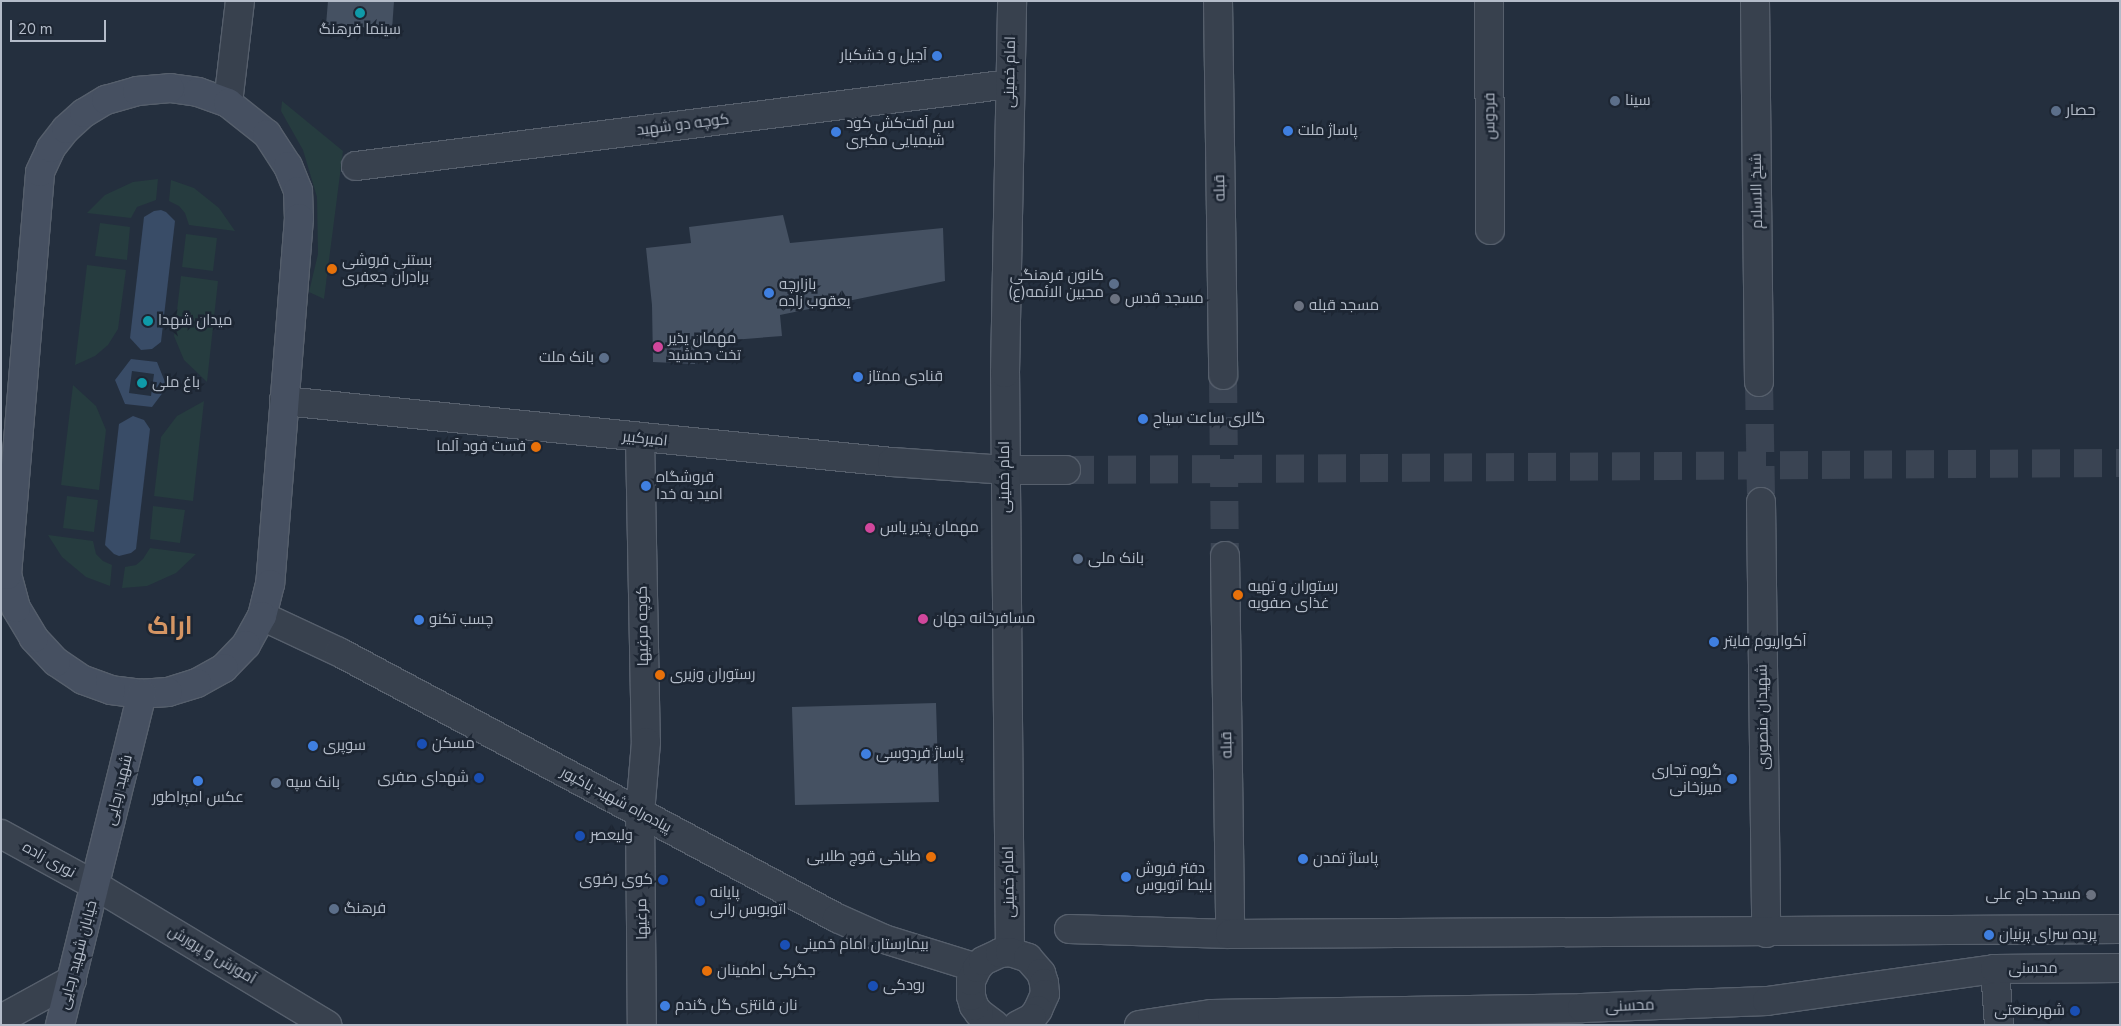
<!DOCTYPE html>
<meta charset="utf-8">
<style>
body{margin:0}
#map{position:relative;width:2121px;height:1026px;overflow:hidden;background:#242f3e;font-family:"Nunito Sans",Cairo,sans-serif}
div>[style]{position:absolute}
.green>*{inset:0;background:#263c3f}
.water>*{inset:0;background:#394c67}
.building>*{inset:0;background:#455162}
.pedestrian-tunnel>*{height:28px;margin-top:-14px;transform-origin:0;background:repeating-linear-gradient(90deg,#3a4453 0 28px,transparent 0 42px)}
.roads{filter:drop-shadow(1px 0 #565f6c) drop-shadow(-1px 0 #565f6c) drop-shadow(0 1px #565f6c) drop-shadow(0 -1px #565f6c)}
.pedestrian>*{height:28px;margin:-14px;padding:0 14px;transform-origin:14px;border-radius:14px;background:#38414e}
.minor>*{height:28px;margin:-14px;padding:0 14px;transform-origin:14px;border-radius:14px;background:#38414e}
.tertiary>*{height:28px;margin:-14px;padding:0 14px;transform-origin:14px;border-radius:14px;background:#38414e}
.secondary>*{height:28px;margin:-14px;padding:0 14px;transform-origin:14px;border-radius:14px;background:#465061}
.dots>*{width:14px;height:14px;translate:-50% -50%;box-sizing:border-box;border:2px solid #1d2633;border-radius:50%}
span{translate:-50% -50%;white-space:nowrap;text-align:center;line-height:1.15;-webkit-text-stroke:5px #1d2633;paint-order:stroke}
.poi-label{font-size:15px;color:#b4bcc9}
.right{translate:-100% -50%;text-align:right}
.left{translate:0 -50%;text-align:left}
.street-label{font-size:15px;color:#b4bcc9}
.town-label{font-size:25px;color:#d59563;font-weight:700}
.frame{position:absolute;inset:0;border:2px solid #b4bcc9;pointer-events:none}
.scale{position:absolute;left:10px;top:20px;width:96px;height:22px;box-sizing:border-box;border:2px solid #b4bcc9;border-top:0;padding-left:6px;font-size:15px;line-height:18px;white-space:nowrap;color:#b4bcc9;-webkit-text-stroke:4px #1d2633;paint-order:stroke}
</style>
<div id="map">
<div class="green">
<i style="clip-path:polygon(282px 101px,343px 151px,324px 299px,309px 292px,318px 254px,317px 197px,303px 150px,281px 111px)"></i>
<i style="clip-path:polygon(158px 179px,156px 200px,137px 207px,131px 218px,87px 213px,105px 195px,133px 182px)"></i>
<i style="clip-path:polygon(171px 180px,194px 188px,219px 208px,235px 231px,189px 225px,185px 213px,179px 206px,169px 201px)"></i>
<i style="clip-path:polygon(100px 223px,130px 227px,127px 260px,95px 256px)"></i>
<i style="clip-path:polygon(186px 234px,217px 238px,213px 271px,182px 267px)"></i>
<i style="clip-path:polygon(87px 265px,126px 270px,118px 329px,108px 345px,95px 356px,75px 365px)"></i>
<i style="clip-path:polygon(181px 276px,218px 281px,207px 382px,184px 360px,174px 336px)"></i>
<i style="clip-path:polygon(73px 385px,96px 406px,106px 430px,99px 490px,61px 485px)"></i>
<i style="clip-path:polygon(204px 401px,193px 501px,154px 496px,161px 437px,177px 416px)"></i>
<i style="clip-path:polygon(67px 496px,98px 500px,94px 532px,63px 528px)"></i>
<i style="clip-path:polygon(153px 506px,185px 510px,180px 543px,150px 539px)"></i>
<i style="clip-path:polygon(48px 535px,93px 541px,96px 554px,103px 561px,112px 565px,110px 586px,86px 577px,62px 557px)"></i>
<i style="clip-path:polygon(150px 548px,196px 554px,176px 573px,147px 586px,122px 588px,125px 567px,136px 565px,143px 559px)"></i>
</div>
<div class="water">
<i style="clip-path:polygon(161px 210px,166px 212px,175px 221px,161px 342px,152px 349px,141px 350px,130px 338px,144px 217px,154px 211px)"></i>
<i style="clip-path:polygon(evenodd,131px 359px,157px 362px,167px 387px,152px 407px,125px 404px,115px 380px,131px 359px,132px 371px,154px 374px,151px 396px,129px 393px,132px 371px)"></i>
<i style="clip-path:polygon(133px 416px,144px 420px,150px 429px,136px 549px,131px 553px,119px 556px,114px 554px,105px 545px,119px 424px)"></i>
</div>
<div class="building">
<i style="clip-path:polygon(328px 1px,394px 1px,392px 30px,326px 25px)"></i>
<i style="clip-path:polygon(783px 215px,790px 243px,943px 228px,945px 281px,780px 315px,782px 336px,694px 343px,695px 364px,653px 362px,652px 305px,646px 248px,691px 243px,689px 227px)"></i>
<i style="clip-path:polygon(936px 703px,939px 802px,795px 805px,792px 707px)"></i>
</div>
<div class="pedestrian-tunnel">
<i style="left:1223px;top:375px;width:181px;rotate:89.4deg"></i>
<i style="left:1759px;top:382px;width:120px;rotate:89deg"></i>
<i style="left:1066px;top:470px;width:1054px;rotate:-0.38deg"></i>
</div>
<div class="roads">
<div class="pedestrian">
<i style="left:1218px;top:1px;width:374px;rotate:89.2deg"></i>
<i style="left:1755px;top:1px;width:381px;rotate:89.4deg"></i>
<i style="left:356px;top:166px;width:659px;rotate:-7.15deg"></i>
<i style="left:284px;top:401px;width:611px;rotate:5.73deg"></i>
<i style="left:892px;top:462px;width:113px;rotate:4deg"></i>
<i style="left:1005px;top:470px;width:61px"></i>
<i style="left:640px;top:438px;width:304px;rotate:88.9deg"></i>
<i style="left:646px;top:742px;width:71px;rotate:94.8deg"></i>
<i style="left:640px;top:813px;width:212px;rotate:89.5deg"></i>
<i style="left:1761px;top:502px;width:431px;rotate:89.3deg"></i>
<i style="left:1225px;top:556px;width:378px;rotate:89.2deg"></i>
<i style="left:262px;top:616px;width:85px;rotate:25.1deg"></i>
<i style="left:339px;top:652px;width:565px;rotate:28.11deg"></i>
<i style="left:837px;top:918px;width:51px;rotate:24.1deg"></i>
<i style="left:884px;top:939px;width:97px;rotate:17.3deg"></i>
<i style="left:1069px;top:929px;width:161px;rotate:1.8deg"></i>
<i style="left:1230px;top:934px;width:890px;rotate:-0.32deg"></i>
<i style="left:1010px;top:952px;width:579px;rotate:-90.49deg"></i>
<i style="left:1005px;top:373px;width:372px;rotate:-88.9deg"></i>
<i style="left:995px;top:1025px;width:20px;rotate:-143deg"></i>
<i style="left:979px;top:1013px;width:9px;rotate:-126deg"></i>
<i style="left:974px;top:1006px;width:10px;rotate:-107deg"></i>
<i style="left:971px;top:996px;width:15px;rotate:-90deg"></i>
<i style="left:971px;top:981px;width:14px;rotate:-65deg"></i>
<i style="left:977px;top:968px;width:9px;rotate:-49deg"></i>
<i style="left:983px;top:961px;width:19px;rotate:-25deg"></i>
<i style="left:1000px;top:953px;width:10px;rotate:-6deg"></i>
<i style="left:1010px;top:952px;width:19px;rotate:18deg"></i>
<i style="left:1028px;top:958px;width:20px;rotate:49deg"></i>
<i style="left:1041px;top:973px;width:10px;rotate:73deg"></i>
<i style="left:1044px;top:983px;width:11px;rotate:85deg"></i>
<i style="left:1045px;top:994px;width:17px;rotate:114deg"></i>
<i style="left:1038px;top:1010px;width:10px;rotate:127deg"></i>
<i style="left:1032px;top:1018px;width:16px;rotate:153deg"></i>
</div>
<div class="minor">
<i style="left:1489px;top:1px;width:229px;rotate:89.7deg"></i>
<i style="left:1px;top:834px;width:108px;rotate:28.7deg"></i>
<i style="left:96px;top:886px;width:270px;rotate:31deg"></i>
<i style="left:1995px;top:969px;width:56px;rotate:85.9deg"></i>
</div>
<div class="tertiary">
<i style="left:228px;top:103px;width:103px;rotate:-83.3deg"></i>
<i style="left:1px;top:1019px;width:81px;rotate:-28.8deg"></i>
<i style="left:1139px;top:1025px;width:74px;rotate:-8.6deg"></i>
<i style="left:1212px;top:1014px;width:370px;rotate:-0.9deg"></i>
<i style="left:1582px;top:1008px;width:185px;rotate:-2.2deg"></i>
<i style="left:1767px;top:1001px;width:230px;rotate:-8deg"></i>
<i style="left:1995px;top:969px;width:125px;rotate:-0.5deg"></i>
</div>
<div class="secondary">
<i style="left:170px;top:88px;width:28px;rotate:8deg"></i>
<i style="left:198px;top:92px;width:32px;rotate:20deg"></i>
<i style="left:228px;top:103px;width:50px;rotate:38.5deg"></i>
<i style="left:267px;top:134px;width:38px;rotate:57deg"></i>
<i style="left:288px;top:166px;width:27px;rotate:68deg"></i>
<i style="left:298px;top:191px;width:27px;rotate:88deg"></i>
<i style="left:299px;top:218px;width:367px;rotate:94.5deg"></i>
<i style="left:270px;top:584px;width:33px;rotate:104deg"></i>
<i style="left:262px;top:616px;width:33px;rotate:119deg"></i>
<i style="left:246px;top:645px;width:32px;rotate:134deg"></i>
<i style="left:224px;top:668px;width:31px;rotate:151deg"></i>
<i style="left:197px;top:683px;width:30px;rotate:163deg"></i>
<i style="left:168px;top:692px;width:26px;rotate:176deg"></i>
<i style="left:142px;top:694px;width:31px;rotate:-173deg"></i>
<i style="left:111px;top:690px;width:30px;rotate:-160deg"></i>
<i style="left:83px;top:680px;width:32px;rotate:-146deg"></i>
<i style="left:56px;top:662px;width:33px;rotate:-133deg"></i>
<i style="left:34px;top:638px;width:35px;rotate:-121deg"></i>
<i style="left:16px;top:608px;width:34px;rotate:-105deg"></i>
<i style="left:7px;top:575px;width:404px;rotate:-85.3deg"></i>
<i style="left:40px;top:172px;width:26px;rotate:-65deg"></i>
<i style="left:51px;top:148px;width:24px;rotate:-52deg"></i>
<i style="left:66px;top:129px;width:24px;rotate:-42deg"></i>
<i style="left:84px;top:113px;width:26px;rotate:-31deg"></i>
<i style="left:106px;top:100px;width:32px;rotate:-16deg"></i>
<i style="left:137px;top:91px;width:33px;rotate:-5deg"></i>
<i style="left:60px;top:1025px;width:341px;rotate:-76.1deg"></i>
</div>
</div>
<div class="dots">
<i style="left:360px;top:13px;background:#0f9aa8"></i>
<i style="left:937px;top:56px;background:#3f7fe0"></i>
<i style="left:1615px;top:101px;background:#5c6f8a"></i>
<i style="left:2056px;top:111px;background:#5c6f8a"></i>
<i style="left:1288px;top:131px;background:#3f7fe0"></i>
<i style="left:836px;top:132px;background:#3f7fe0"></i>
<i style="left:332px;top:269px;background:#e8710a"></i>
<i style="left:1114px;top:284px;background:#5c6f8a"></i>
<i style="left:769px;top:293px;background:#3f7fe0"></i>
<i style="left:1115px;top:299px;background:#6b7280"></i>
<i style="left:1299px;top:306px;background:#6b7280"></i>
<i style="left:148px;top:321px;background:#0f9aa8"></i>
<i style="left:658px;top:347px;background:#d1479c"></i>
<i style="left:604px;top:358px;background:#5c6f8a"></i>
<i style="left:858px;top:377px;background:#3f7fe0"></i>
<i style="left:142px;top:383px;background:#0f9aa8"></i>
<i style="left:1143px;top:419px;background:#3f7fe0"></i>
<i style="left:536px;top:447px;background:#e8710a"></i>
<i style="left:646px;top:486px;background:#3f7fe0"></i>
<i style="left:870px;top:528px;background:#d1479c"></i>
<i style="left:1078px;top:559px;background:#5c6f8a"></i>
<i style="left:1238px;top:595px;background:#e8710a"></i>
<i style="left:923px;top:619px;background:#d1479c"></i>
<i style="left:419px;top:620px;background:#3f7fe0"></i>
<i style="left:1714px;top:642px;background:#3f7fe0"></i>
<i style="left:660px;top:675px;background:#e8710a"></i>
<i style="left:422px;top:744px;background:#1a4fb4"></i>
<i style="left:313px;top:746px;background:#3f7fe0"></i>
<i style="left:866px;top:754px;background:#3f7fe0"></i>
<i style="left:479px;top:778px;background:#1a4fb4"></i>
<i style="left:1732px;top:779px;background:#3f7fe0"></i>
<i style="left:198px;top:781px;background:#3f7fe0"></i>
<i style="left:276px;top:783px;background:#5c6f8a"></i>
<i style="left:580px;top:836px;background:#1a4fb4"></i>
<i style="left:931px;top:857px;background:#e8710a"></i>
<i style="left:1303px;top:859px;background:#3f7fe0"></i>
<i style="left:1126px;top:877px;background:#3f7fe0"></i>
<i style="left:663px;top:880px;background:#1a4fb4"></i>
<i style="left:2091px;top:895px;background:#6b7280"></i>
<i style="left:700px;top:901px;background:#1a4fb4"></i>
<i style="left:334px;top:909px;background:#5c6f8a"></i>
<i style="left:1989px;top:935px;background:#3f7fe0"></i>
<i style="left:785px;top:945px;background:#1a4fb4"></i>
<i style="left:707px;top:971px;background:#e8710a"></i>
<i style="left:873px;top:986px;background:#1a4fb4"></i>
<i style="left:665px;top:1006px;background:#3f7fe0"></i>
<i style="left:2075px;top:1011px;background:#1a4fb4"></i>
</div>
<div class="poi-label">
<span style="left:360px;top:30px">سینما فرهنگ</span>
<span class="right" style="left:927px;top:56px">آجیل و خشکبار</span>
<span class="left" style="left:1625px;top:101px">سینا</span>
<span class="left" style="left:2066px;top:111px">حصار</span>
<span class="left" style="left:846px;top:132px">سم آفت‌کش کود<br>شیمیایی مکبری</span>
<span class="left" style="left:1298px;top:131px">پاساژ ملت</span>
<span class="left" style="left:342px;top:269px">بستنی فروشی<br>برادران جعفری</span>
<span class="right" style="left:1104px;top:284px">کانون فرهنگی<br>محبین الائمه(ع)</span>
<span class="left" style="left:779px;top:293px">بازارچه<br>یعقوب زاده</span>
<span class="left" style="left:1125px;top:299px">مسجد قدس</span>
<span class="left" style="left:1309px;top:306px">مسجد قبله</span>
<span class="left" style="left:158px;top:321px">میدان شهدا</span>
<span class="left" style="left:668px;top:347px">مهمان پذیر<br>تخت جمشید</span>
<span class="right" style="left:594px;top:358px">بانک ملت</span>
<span class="left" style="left:868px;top:377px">قنادی ممتاز</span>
<span class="left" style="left:152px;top:383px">باغ ملی</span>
<span class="left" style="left:1153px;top:419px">گالری ساعت سیاح</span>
<span class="right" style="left:526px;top:447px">فست فود آلما</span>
<span class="left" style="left:656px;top:486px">فروشگاه<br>امید به خدا</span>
<span class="left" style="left:880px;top:528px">مهمان پذیر یاس</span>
<span class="left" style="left:1088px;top:559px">بانک ملی</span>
<span class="left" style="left:1248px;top:595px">رستوران و تهیه<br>غذای صفویه</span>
<span class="left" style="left:933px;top:619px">مسافرخانه جهان</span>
<span class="left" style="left:429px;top:620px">چسب تکنو</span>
<span class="left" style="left:1724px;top:642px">آکواریوم فایتر</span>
<span class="left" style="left:670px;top:675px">رستوران وزیری</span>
<span class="left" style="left:432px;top:744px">مسکن</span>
<span class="left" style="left:323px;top:746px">سوپری</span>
<span class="left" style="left:876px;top:754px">پاساژ فردوسی</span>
<span class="right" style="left:1722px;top:779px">گروه تجاری<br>میرزخانی</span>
<span class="right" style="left:469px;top:778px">شهدای صفری</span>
<span class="left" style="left:286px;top:783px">بانک سپه</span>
<span style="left:198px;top:798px">عکس امپراطور</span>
<span class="left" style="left:590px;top:836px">ولیعصر</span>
<span class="right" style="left:921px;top:857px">طباخی قوچ طلایی</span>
<span class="left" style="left:1313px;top:859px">پاساژ تمدن</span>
<span class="left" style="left:1136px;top:877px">دفتر فروش<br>بلیط اتوبوس</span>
<span class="right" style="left:653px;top:880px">کوی رضوی</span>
<span class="left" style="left:710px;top:901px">پایانه<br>اتوبوس رانی</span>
<span class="right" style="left:2081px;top:895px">مسجد حاج علی</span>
<span class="left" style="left:344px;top:909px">فرهنگ</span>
<span class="left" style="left:1999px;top:935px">پرده سرای پرنیان</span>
<span class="left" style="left:795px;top:945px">بیمارستان امام خمینی</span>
<span class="left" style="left:717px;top:971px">جگرکی اطمینان</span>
<span class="left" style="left:883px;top:986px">رودکی</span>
<span class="left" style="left:675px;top:1006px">نان فانتزی گل گندم</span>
<span class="right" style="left:2065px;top:1011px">شهرصنعتی</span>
</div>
<div class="street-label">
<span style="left:1010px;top:72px;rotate:-89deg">امام خمینی</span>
<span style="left:1490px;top:116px;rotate:-90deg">فردوس</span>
<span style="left:683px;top:125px;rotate:-7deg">کوچه دو شهید</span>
<span style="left:1220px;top:188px;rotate:-91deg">قبله</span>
<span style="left:1757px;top:191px;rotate:-91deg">شیخ الاسلام</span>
<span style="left:645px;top:439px;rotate:6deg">امیرکبیر</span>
<span style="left:1005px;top:477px;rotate:-90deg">امام خمینی</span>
<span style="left:643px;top:626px;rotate:-91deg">کوچه مرغیها</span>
<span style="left:1763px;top:717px;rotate:-91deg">شهیدان منصوری</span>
<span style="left:1227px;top:745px;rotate:-91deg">قبله</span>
<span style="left:119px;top:790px;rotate:-76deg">شهید رجایی</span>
<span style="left:616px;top:800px;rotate:28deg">پیاده‌راه شهید پاکپور</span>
<span style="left:49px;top:860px;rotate:29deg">نوری زاده</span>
<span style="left:1009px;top:882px;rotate:-91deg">امام خمینی</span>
<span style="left:642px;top:919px;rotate:-91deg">مرغیها</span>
<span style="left:78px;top:955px;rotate:-75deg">خیابان شهید رجایی</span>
<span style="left:212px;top:955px;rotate:31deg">آموزش و پرورش</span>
<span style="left:2033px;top:969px">محسنی</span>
<span style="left:1630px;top:1006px;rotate:-2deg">محسنی</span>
</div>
<div class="town-label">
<span style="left:170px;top:626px">اراک</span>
</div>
<div class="frame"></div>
<div class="scale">20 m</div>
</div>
